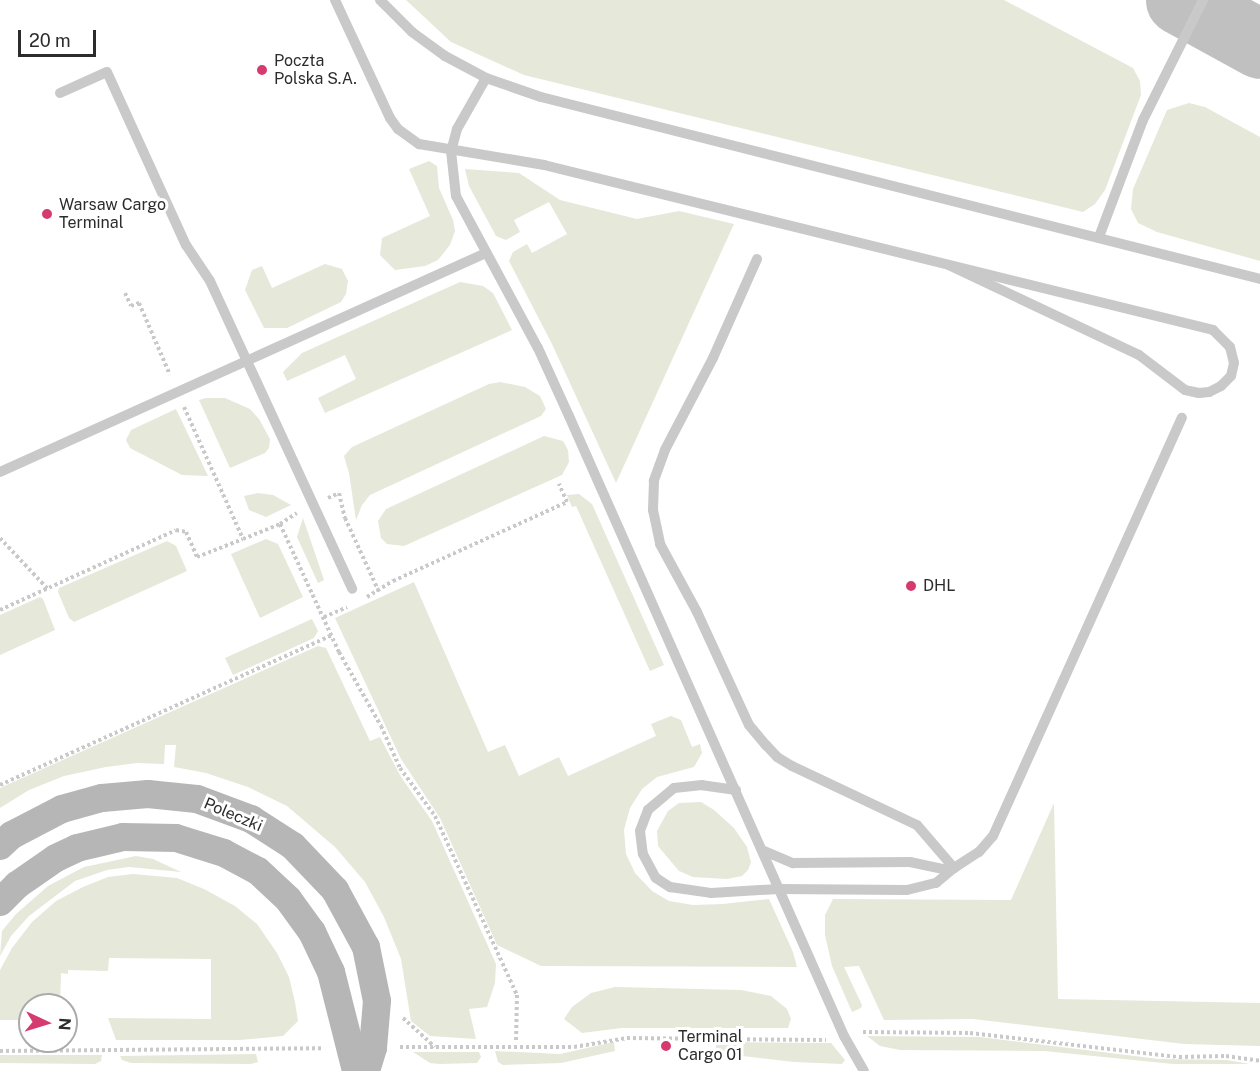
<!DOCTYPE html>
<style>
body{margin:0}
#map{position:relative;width:1260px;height:1071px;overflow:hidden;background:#fff;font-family:"Public Sans",sans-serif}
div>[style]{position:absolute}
.green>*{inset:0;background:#e6e8da}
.taxiway>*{height:69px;margin:-34.5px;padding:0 34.5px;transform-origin:34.5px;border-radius:34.5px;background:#c0c0c0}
.path>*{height:4px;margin-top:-2px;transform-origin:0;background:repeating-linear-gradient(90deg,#c9c9c9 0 3px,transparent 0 6px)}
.lane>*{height:10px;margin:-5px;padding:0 5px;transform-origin:5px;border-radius:5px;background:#c9c9c9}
.secondary>*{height:28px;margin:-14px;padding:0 14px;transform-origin:14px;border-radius:14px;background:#b6b6b6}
.dots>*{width:16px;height:16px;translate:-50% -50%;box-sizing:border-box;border:3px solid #fff;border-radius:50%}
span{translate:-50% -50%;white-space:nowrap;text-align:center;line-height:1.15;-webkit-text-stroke:6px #fff;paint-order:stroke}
.poi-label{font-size:16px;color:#2c2c2c}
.left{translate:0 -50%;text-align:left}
.street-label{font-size:16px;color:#2c2c2c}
.north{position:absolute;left:18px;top:993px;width:60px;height:60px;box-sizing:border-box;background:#fff;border:2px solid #ababab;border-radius:50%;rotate:94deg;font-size:16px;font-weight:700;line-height:24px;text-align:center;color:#2c2c2c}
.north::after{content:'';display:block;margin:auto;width:21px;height:27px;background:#d63b6f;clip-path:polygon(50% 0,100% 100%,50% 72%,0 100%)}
.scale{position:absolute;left:18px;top:30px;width:78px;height:27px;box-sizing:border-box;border:3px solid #2c2c2c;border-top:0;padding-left:8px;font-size:18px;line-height:21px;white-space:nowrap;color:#2c2c2c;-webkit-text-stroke:4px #fff;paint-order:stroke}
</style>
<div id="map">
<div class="green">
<i style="clip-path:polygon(406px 0,1004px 0,1133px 68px,1140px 81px,1141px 95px,1105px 190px,1095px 204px,1083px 212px,524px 75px,451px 42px)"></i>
<i style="clip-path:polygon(1189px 103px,1205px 107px,1260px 137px,1260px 261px,1157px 232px,1138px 223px,1131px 209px,1133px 189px,1167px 110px)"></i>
<i style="clip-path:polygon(429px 161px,437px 166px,439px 188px,453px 220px,455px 231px,450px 245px,438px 260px,425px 266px,395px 270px,380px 255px,382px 238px,430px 216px,409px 169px)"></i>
<i style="clip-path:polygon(465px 169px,519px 173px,560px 200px,637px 219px,679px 211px,734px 224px,616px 483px,552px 344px,509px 261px,513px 252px,527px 244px,532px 253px,567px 234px,549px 202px,514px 220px,520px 232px,506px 240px,496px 236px,469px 186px)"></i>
<i style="clip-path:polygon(325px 264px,342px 269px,348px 281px,346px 294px,341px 302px,287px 328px,264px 328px,245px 290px,252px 270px,262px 266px,272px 288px)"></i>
<i style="clip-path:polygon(460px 282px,483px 286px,493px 293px,512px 330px,325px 413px,318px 398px,356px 379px,345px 355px,287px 381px,283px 372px,302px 353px)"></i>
<i style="clip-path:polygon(500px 382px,525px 387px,540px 396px,546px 409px,541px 416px,370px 495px,362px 505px,356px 520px,349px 473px,344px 456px,352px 447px,489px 384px)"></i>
<i style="clip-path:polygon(206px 398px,225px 398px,250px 409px,259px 419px,270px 439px,269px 448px,265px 453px,230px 468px,199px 400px)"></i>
<i style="clip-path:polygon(176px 409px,208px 476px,182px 475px,130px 448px,126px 440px,131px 430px)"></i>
<i style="clip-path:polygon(544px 436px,563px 441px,568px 450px,569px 462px,562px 475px,404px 546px,387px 544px,381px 538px,378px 521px,386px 509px)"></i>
<i style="clip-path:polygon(258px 493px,273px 495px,291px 505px,266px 517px,249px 510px,244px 496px)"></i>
<i style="clip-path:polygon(579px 494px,592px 504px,664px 665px,650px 671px,576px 506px,572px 507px,567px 495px)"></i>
<i style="clip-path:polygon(303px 518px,324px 580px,318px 583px,297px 537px)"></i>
<i style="clip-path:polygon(266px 539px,278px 544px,303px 597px,260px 618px,231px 554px)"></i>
<i style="clip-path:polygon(167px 541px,176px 546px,187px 571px,74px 622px,69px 618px,58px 592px,59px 588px)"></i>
<i style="clip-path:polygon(414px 582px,488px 752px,505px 745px,519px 776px,559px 757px,568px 776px,656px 736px,651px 724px,671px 716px,681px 720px,692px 747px,700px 744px,702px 753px,694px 767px,657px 777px,642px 789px,630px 808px,624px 830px,626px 854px,635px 873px,652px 891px,669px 901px,693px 905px,723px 904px,769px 899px,793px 952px,797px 967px,541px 966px,497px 945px,440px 818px,401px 759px,335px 618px)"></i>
<i style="clip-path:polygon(40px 597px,43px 599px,55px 630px,0 655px,0 615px)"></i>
<i style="clip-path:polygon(312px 619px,318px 631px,314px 638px,233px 675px,225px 658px)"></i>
<i style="clip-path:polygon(318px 646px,326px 648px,370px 741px,380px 737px,401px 777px,432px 821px,496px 964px,495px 983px,487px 1007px,469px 1009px,476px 1039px,430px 1036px,411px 1021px,401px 959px,384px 917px,365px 882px,335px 847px,287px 806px,248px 787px,206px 773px,174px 767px,176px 745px,165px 745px,164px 764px,137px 763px,106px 767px,64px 776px,29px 790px,0 808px,0 788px)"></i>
<i style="clip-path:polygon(701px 802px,714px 810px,734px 828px,747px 847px,751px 862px,748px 870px,742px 876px,727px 879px,693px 877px,679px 871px,658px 846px,657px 831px,668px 811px,679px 803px)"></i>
<i style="clip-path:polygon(1054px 803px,1058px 999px,1260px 1003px,1260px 1046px,1184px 1044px,973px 1019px,884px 1020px,859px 966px,844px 967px,862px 1005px,861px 1008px,852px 1012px,832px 966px,825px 935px,825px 915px,833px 899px,1011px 900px)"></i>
<i style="clip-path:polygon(136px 856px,153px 859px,181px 872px,129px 867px,107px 870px,75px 881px,29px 916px,11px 936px,0 956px,2px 931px,16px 914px,48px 886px,84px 867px)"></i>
<i style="clip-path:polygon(133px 874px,177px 878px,204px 889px,235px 906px,257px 924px,277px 953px,289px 977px,295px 1002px,298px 1021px,283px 1036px,240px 1040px,116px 1040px,108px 1018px,211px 1019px,211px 959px,109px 958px,108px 971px,68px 970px,68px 974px,61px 973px,60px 1005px,30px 1005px,30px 1020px,0 1020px,0 970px,12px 948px,32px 922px,56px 901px,83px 887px,108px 877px)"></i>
<i style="clip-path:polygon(615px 987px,741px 990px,771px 996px,787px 1009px,791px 1019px,788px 1028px,622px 1028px,582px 1033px,564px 1019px,572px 1007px,591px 993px)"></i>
<i style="clip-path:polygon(867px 1036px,980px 1037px,1159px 1059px,1227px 1060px,1250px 1064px,1173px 1064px,1044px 1051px,900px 1050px,880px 1046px)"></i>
<i style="clip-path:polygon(614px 1042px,615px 1051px,561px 1063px,503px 1065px,498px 1062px,495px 1051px,560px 1054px)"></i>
<i style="clip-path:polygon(719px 1042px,831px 1043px,845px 1060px,842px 1064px,794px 1062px,716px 1053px,716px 1045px)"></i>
<i style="clip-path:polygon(413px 1052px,479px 1052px,481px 1057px,477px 1063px,440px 1064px,430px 1063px)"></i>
<i style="clip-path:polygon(256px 1054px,258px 1062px,251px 1064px,131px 1063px,122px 1060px,120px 1056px)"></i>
<i style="clip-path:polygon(0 1055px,102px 1055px,101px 1061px,95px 1064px,0 1063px)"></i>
</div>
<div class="taxiway">
<i style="left:1180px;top:0;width:91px;rotate:28.8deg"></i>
</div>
<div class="path">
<i style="left:125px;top:293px;width:14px;rotate:65deg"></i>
<i style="left:131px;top:306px;width:9px;rotate:-21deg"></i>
<i style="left:139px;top:303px;width:78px;rotate:66.7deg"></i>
<i style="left:184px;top:407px;width:145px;rotate:65.9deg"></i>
<i style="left:243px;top:539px;width:40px;rotate:-22deg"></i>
<i style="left:280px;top:524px;width:141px;rotate:65.3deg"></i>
<i style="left:339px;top:652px;width:85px;rotate:60.4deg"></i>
<i style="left:381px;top:726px;width:46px;rotate:65.7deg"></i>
<i style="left:400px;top:768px;width:59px;rotate:53.9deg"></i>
<i style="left:435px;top:816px;width:197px;rotate:65.4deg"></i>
<i style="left:517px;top:995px;width:46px;rotate:91.2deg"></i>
<i style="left:328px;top:498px;width:12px;rotate:-24deg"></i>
<i style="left:339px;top:493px;width:26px;rotate:77deg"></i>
<i style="left:345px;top:518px;width:81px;rotate:65.3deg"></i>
<i style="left:280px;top:524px;width:20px;rotate:-33deg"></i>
<i style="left:0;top:538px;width:69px;rotate:46.8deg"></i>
<i style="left:367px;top:597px;width:31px;rotate:-32deg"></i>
<i style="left:393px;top:581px;width:191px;rotate:-24.4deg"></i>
<i style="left:567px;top:502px;width:20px;rotate:-114deg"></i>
<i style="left:0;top:610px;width:193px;rotate:-24.4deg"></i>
<i style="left:176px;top:530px;width:10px;rotate:11deg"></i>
<i style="left:186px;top:532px;width:27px;rotate:66deg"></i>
<i style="left:197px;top:557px;width:49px;rotate:-21.4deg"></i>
<i style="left:324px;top:617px;width:25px;rotate:-23deg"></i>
<i style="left:0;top:785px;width:364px;rotate:-24.3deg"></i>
<i style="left:403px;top:1018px;width:43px;rotate:42.2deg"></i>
<i style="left:863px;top:1032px;width:107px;rotate:0.5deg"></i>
<i style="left:970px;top:1033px;width:210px;rotate:6.6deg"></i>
<i style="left:1179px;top:1057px;width:47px;rotate:-1.2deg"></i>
<i style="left:1226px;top:1056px;width:34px;rotate:8deg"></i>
<i style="left:400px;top:1047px;width:174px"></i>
<i style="left:574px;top:1047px;width:54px;rotate:-9.6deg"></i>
<i style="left:627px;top:1038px;width:199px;rotate:0.6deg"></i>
<i style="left:0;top:1051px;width:323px;rotate:-0.5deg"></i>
</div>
<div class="lane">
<i style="left:335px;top:0;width:130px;rotate:65deg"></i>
<i style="left:390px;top:118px;width:14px;rotate:54deg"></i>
<i style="left:398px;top:129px;width:26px;rotate:36deg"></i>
<i style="left:419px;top:144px;width:127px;rotate:9.5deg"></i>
<i style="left:544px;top:165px;width:689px;rotate:13.85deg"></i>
<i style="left:1213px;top:330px;width:24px;rotate:45deg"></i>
<i style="left:1230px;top:347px;width:16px;rotate:76deg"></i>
<i style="left:1234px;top:363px;width:13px;rotate:103deg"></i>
<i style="left:1231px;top:376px;width:14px;rotate:135deg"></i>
<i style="left:1221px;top:386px;width:13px;rotate:153deg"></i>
<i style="left:1209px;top:392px;width:10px;rotate:174deg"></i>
<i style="left:1199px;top:393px;width:14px;rotate:-168deg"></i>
<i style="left:1185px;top:390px;width:58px;rotate:-142.7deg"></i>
<i style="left:1139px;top:355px;width:210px;rotate:-154.7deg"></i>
<i style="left:380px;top:0;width:45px;rotate:45deg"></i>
<i style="left:412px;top:32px;width:41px;rotate:36deg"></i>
<i style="left:445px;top:56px;width:47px;rotate:28.2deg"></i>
<i style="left:486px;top:78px;width:58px;rotate:19.1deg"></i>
<i style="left:541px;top:97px;width:742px;rotate:14.2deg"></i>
<i style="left:486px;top:78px;width:59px;rotate:119.6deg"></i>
<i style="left:457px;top:129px;width:23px;rotate:105deg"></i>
<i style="left:451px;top:151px;width:45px;rotate:83.7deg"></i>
<i style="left:456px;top:196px;width:173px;rotate:61.7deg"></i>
<i style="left:538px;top:348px;width:75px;rotate:65.5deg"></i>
<i style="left:569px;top:416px;width:678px;rotate:66.08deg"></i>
<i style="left:844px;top:1036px;width:40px;rotate:60.3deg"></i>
<i style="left:60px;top:93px;width:51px;rotate:-24.1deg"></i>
<i style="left:107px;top:72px;width:190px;rotate:65.5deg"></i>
<i style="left:186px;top:245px;width:43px;rotate:56.3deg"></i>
<i style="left:210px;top:281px;width:339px;rotate:65.2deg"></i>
<i style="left:1099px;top:237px;width:125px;rotate:-69.4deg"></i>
<i style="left:1143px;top:120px;width:134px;rotate:-63.4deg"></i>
<i style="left:757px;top:259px;width:108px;rotate:114deg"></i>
<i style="left:713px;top:358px;width:104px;rotate:117.6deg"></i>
<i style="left:665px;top:450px;width:33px;rotate:110deg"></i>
<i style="left:654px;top:481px;width:29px;rotate:92deg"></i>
<i style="left:653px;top:510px;width:35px;rotate:78deg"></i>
<i style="left:660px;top:544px;width:77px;rotate:61.4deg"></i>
<i style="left:697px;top:612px;width:124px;rotate:65.3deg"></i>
<i style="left:749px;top:725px;width:26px;rotate:50deg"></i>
<i style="left:766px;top:745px;width:16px;rotate:47deg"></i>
<i style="left:777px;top:757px;width:17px;rotate:31deg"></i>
<i style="left:792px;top:766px;width:138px;rotate:25.3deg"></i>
<i style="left:917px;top:825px;width:57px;rotate:49.3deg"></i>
<i style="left:954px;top:868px;width:30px;rotate:-33deg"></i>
<i style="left:979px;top:852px;width:21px;rotate:-49deg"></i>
<i style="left:993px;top:836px;width:459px;rotate:-65.7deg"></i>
<i style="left:0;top:472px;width:533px;rotate:-24.26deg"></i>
<i style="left:736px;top:790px;width:34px;rotate:-172deg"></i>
<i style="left:702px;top:785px;width:28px;rotate:174deg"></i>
<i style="left:674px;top:788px;width:34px;rotate:140deg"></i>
<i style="left:648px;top:810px;width:22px;rotate:111deg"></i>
<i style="left:640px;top:831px;width:23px;rotate:83deg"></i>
<i style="left:643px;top:854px;width:27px;rotate:62deg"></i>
<i style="left:656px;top:878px;width:17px;rotate:33deg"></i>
<i style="left:670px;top:887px;width:41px;rotate:8.3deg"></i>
<i style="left:711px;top:893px;width:68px;rotate:-3.4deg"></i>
<i style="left:779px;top:889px;width:128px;rotate:0.4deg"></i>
<i style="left:907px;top:890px;width:30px;rotate:-14deg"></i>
<i style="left:936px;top:883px;width:23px;rotate:-40deg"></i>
<i style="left:762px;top:850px;width:34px;rotate:23deg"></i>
<i style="left:793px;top:863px;width:117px;rotate:-0.5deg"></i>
<i style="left:910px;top:862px;width:40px;rotate:12deg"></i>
</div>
<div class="secondary">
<i style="left:0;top:846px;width:16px;rotate:-43deg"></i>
<i style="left:12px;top:835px;width:56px;rotate:-27.5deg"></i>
<i style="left:62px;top:809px;width:41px;rotate:-15.4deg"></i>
<i style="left:102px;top:798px;width:46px;rotate:-5deg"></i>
<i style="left:148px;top:794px;width:49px;rotate:5.8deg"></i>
<i style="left:197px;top:799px;width:58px;rotate:20.3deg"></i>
<i style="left:251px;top:819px;width:50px;rotate:32.7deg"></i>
<i style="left:293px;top:846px;width:61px;rotate:46.3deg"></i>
<i style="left:335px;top:890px;width:65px;rotate:61.5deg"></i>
<i style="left:366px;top:947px;width:55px;rotate:78.5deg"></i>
<i style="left:377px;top:1001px;width:47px;rotate:94.9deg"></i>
<i style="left:373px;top:1048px;width:24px;rotate:107deg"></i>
<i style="left:0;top:902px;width:24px;rotate:-45deg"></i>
<i style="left:17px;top:885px;width:47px;rotate:-34.7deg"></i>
<i style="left:56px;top:858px;width:23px;rotate:-25deg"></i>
<i style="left:77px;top:848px;width:47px;rotate:-13.4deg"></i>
<i style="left:123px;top:837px;width:53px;rotate:1.1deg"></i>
<i style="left:176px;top:838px;width:50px;rotate:17.4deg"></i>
<i style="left:224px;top:853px;width:38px;rotate:28deg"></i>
<i style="left:258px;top:871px;width:41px;rotate:43deg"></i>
<i style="left:288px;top:899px;width:41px;rotate:54deg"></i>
<i style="left:312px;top:932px;width:44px;rotate:64.6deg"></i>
<i style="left:331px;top:972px;width:102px;rotate:75.8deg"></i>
</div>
<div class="dots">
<i style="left:262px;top:70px;background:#d63b6f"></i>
<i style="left:47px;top:214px;background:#d63b6f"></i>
<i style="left:911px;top:586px;background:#d63b6f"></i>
<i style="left:666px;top:1046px;background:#d63b6f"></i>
</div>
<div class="poi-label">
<span class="left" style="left:274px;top:70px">Poczta<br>Polska S.A.</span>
<span class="left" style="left:59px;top:214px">Warsaw Cargo<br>Terminal</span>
<span class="left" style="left:923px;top:586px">DHL</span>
<span class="left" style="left:678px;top:1046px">Terminal<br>Cargo 01</span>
</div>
<div class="street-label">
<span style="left:233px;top:815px;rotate:23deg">Poleczki</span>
</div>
<div class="north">N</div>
<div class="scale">20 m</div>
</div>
